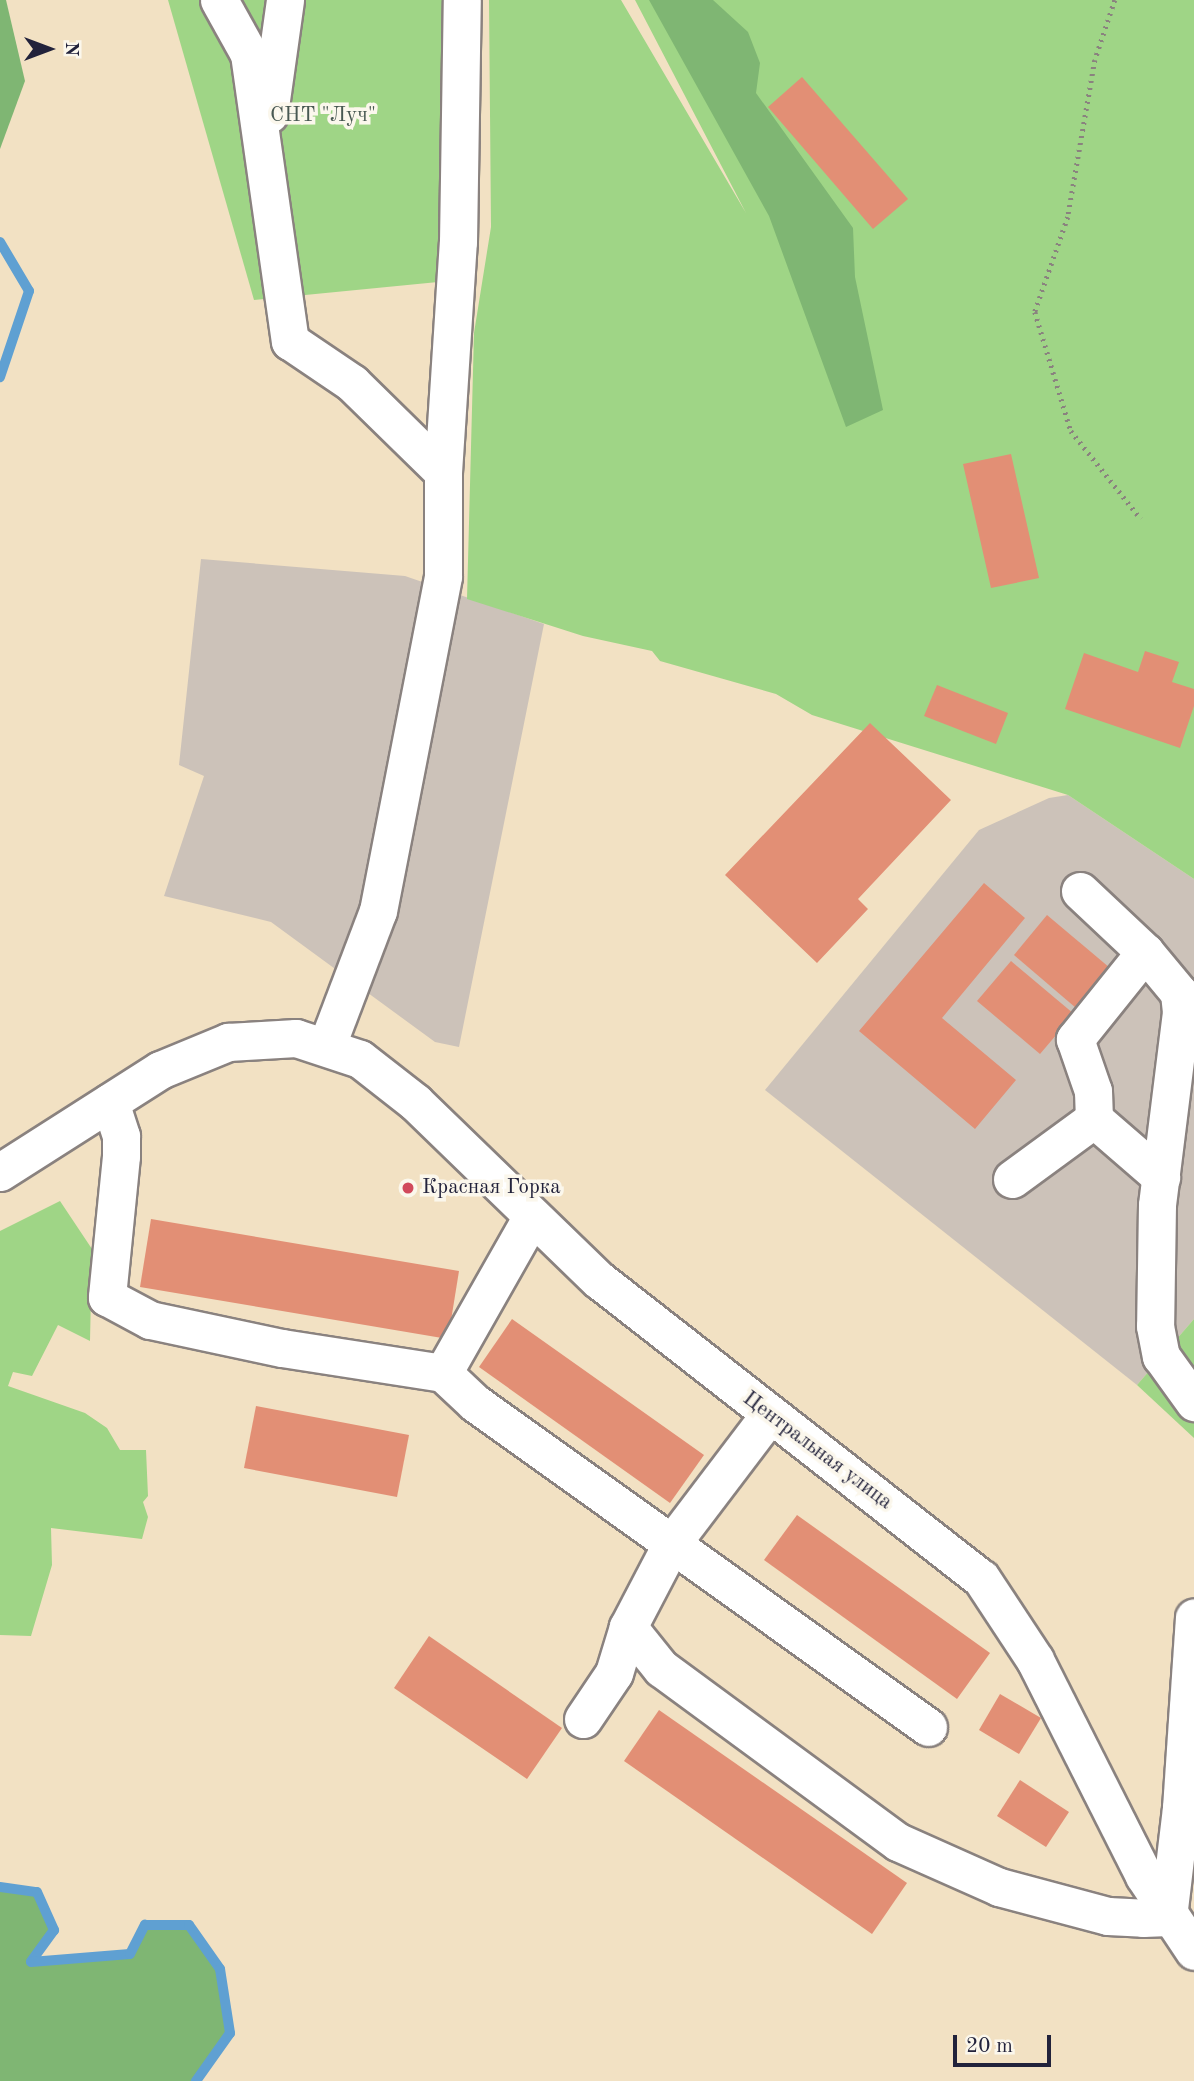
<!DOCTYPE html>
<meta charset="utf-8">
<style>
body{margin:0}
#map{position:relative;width:1194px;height:2081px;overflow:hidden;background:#f2e1c3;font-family:"Old Standard TT",serif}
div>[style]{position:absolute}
.industrial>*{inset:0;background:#ccc2b9}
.green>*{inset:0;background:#9fd586}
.forest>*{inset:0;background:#7fb673}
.stream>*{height:10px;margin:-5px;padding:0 5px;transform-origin:5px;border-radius:5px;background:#5fa0d2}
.building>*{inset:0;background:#e28f75}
.path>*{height:4.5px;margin-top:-2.25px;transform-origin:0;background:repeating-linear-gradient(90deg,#8a827f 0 2px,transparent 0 7px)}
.roads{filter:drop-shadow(2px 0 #8a827f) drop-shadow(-2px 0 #8a827f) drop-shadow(0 2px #8a827f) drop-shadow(0 -2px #8a827f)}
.minor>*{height:37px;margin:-18.5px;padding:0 18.5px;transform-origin:18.5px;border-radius:18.5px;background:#fff}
.dots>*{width:19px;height:19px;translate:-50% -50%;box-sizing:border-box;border:4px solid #fbf7ec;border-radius:50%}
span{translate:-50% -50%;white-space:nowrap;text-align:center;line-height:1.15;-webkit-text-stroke:7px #fbf7ec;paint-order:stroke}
.park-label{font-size:21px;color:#485852}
.poi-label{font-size:21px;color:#22223b}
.left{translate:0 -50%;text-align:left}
.street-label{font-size:21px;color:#22223b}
.north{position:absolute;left:14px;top:14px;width:70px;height:70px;-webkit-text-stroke:5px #fbf7ec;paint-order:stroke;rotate:90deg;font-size:19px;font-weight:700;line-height:28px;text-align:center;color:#22223b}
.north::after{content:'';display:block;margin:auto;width:24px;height:32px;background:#22223b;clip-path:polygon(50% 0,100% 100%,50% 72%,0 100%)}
.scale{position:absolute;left:953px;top:2035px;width:98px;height:32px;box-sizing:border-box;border:4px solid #22223b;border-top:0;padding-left:9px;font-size:21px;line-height:24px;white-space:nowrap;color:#22223b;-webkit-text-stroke:5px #fbf7ec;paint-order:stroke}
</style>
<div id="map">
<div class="industrial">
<i style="clip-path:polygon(201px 559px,405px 576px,544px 624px,459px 1047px,435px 1042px,271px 922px,164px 896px,204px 776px,179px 765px)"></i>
<i style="clip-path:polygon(1068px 795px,1194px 879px,1194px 1319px,1137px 1385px,765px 1090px,979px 830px,1049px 798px)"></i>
</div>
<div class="green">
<i style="clip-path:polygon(168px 0,442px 0,438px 282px,254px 300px)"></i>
<i style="clip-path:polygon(489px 0,621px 0,746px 213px,635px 0,1194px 0,1194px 879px,1068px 795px,812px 715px,776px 694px,660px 661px,652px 651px,583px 636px,467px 599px,474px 333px,491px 227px)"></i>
<i style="clip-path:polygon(60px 1201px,92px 1249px,90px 1341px,58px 1325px,32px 1376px,13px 1372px,8px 1386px,85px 1413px,107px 1428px,120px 1450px,146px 1450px,148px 1496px,143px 1502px,148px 1517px,142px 1539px,51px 1528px,52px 1565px,31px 1636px,0 1635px,0 1231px)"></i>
<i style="clip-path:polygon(1194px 1319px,1194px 1438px,1137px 1385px)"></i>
</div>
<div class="forest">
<i style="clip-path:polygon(0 0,6px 0,25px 81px,0 149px)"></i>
<i style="clip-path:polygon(649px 0,713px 0,748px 32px,760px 63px,756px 93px,853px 228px,855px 277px,883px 410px,846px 427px,769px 216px)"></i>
<i style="clip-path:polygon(0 1887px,37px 1892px,54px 1930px,32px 1962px,130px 1954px,145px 1925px,189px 1925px,220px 1969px,230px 2033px,196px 2081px,0 2081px)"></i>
</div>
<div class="stream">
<i style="left:0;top:242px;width:57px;rotate:59.4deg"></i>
<i style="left:29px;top:291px;width:91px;rotate:108.6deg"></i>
<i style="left:0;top:1887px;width:37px;rotate:8deg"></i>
<i style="left:37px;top:1892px;width:42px;rotate:65.9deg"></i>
<i style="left:54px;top:1930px;width:39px;rotate:126deg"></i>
<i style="left:31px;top:1962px;width:99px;rotate:-4.6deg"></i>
<i style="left:130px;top:1954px;width:33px;rotate:-63deg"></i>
<i style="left:145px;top:1925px;width:44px"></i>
<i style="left:189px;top:1925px;width:54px;rotate:54.8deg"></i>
<i style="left:220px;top:1969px;width:65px;rotate:81.1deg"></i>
<i style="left:230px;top:2033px;width:59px;rotate:125.3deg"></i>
</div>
<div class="building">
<i style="clip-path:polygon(802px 77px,908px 199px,873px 229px,768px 107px)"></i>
<i style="clip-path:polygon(1011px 454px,1039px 578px,991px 588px,963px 464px)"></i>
<i style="clip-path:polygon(1145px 651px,1179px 662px,1172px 682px,1194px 689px,1194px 706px,1180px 748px,1065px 709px,1084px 653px,1138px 672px)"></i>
<i style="clip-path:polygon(937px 685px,1008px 713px,996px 744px,924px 716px)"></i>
<i style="clip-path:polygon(870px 723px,951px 800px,858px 899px,868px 909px,817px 963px,725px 875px)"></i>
<i style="clip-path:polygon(984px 883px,1025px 918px,942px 1018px,1016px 1080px,975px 1129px,859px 1031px)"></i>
<i style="clip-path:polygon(1047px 915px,1110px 968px,1076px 1008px,1014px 955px)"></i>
<i style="clip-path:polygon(1011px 961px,1074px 1014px,1040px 1054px,977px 1001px)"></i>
<i style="clip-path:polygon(151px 1219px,459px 1271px,448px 1339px,140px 1287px)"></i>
<i style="clip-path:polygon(512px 1319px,704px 1455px,670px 1503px,479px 1367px)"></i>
<i style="clip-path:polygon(256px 1406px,409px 1435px,397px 1497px,244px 1468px)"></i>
<i style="clip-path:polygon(797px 1515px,990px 1653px,957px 1699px,764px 1560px)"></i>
<i style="clip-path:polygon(429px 1636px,562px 1728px,527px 1779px,394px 1688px)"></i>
<i style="clip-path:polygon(1000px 1694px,1041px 1718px,1019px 1754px,979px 1730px)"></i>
<i style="clip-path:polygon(659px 1710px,907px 1883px,872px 1934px,624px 1761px)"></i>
<i style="clip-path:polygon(1020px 1780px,1069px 1812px,1046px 1847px,997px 1816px)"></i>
</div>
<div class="path">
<i style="left:1115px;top:0;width:63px;rotate:108.4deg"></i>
<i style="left:1095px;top:60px;width:159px;rotate:99.8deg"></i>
<i style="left:1068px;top:217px;width:101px;rotate:109.2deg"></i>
<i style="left:1035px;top:312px;width:124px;rotate:73.2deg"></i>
<i style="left:1071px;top:431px;width:112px;rotate:51.5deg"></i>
</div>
<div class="roads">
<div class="minor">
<i style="left:219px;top:0;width:62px;rotate:60.9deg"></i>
<i style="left:249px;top:54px;width:290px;rotate:81.9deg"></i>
<i style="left:290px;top:341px;width:75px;rotate:34.1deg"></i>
<i style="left:352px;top:383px;width:127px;rotate:44.4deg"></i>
<i style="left:269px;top:114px;width:115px;rotate:-82deg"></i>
<i style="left:1080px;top:891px;width:89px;rotate:43.2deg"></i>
<i style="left:1145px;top:952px;width:53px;rotate:50.3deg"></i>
<i style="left:1179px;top:993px;width:19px;rotate:84deg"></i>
<i style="left:1181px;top:1012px;width:194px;rotate:97.1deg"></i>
<i style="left:1157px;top:1205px;width:121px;rotate:90.9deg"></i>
<i style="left:1155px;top:1326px;width:31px;rotate:79deg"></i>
<i style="left:1161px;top:1356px;width:57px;rotate:54.3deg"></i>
<i style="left:1145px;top:952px;width:112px;rotate:128.8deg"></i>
<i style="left:1075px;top:1039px;width:55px;rotate:70.9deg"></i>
<i style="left:1093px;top:1091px;width:28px;rotate:88deg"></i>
<i style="left:1094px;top:1119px;width:89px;rotate:40.9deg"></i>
<i style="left:327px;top:1045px;width:143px;rotate:-69.2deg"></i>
<i style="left:378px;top:911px;width:341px;rotate:-79deg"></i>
<i style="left:443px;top:576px;width:104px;rotate:-90deg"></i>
<i style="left:443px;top:472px;width:230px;rotate:-86.3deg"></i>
<i style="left:458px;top:242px;width:242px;rotate:-89.1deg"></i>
<i style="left:110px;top:1102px;width:36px;rotate:72deg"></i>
<i style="left:121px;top:1136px;width:20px;rotate:90deg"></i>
<i style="left:121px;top:1156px;width:142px;rotate:95.7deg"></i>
<i style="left:107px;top:1297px;width:49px;rotate:28.1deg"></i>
<i style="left:150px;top:1320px;width:135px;rotate:12deg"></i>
<i style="left:282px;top:1348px;width:163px;rotate:8.8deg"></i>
<i style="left:443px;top:1373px;width:44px;rotate:43.2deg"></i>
<i style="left:475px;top:1403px;width:557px;rotate:35.57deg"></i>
<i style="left:0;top:1172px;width:190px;rotate:-32.5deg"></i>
<i style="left:160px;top:1070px;width:74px;rotate:-22.4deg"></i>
<i style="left:228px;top:1042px;width:68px;rotate:-3.4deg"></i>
<i style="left:296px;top:1038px;width:67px;rotate:18.2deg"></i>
<i style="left:360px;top:1059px;width:70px;rotate:38deg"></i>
<i style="left:415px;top:1102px;width:256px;rotate:44.1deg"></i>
<i style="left:599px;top:1280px;width:484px;rotate:38deg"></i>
<i style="left:981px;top:1578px;width:98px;rotate:56.6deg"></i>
<i style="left:1035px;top:1660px;width:242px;rotate:63.2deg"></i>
<i style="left:1144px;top:1876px;width:90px;rotate:56.3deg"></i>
<i style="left:1012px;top:1179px;width:102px;rotate:-36.2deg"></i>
<i style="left:443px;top:1373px;width:178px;rotate:-60.4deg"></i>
<i style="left:628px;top:1627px;width:53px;rotate:51.2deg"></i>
<i style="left:661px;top:1668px;width:294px;rotate:36.3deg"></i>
<i style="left:898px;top:1842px;width:111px;rotate:24deg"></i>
<i style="left:999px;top:1887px;width:113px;rotate:14.9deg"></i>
<i style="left:1108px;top:1916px;width:35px;rotate:3deg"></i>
<i style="left:1143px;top:1918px;width:25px;rotate:-2deg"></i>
<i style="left:1168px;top:1917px;width:110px;rotate:-83.2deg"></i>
<i style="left:1181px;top:1808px;width:191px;rotate:-86.1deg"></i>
<i style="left:583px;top:1719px;width:55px;rotate:-56deg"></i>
<i style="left:614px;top:1673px;width:48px;rotate:-73.1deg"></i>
<i style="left:628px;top:1627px;width:95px;rotate:-62.4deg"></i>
<i style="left:672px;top:1543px;width:161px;rotate:-52.8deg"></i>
</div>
</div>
<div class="dots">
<i style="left:408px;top:1188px;background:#d1495b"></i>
</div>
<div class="park-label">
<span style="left:323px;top:116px">СНТ "Луч"</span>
</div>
<div class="poi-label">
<span class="left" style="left:422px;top:1188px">Красная Горка</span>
</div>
<div class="street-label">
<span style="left:817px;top:1451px;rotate:37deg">Центральная улица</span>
</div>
<div class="north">N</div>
<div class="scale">20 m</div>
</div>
